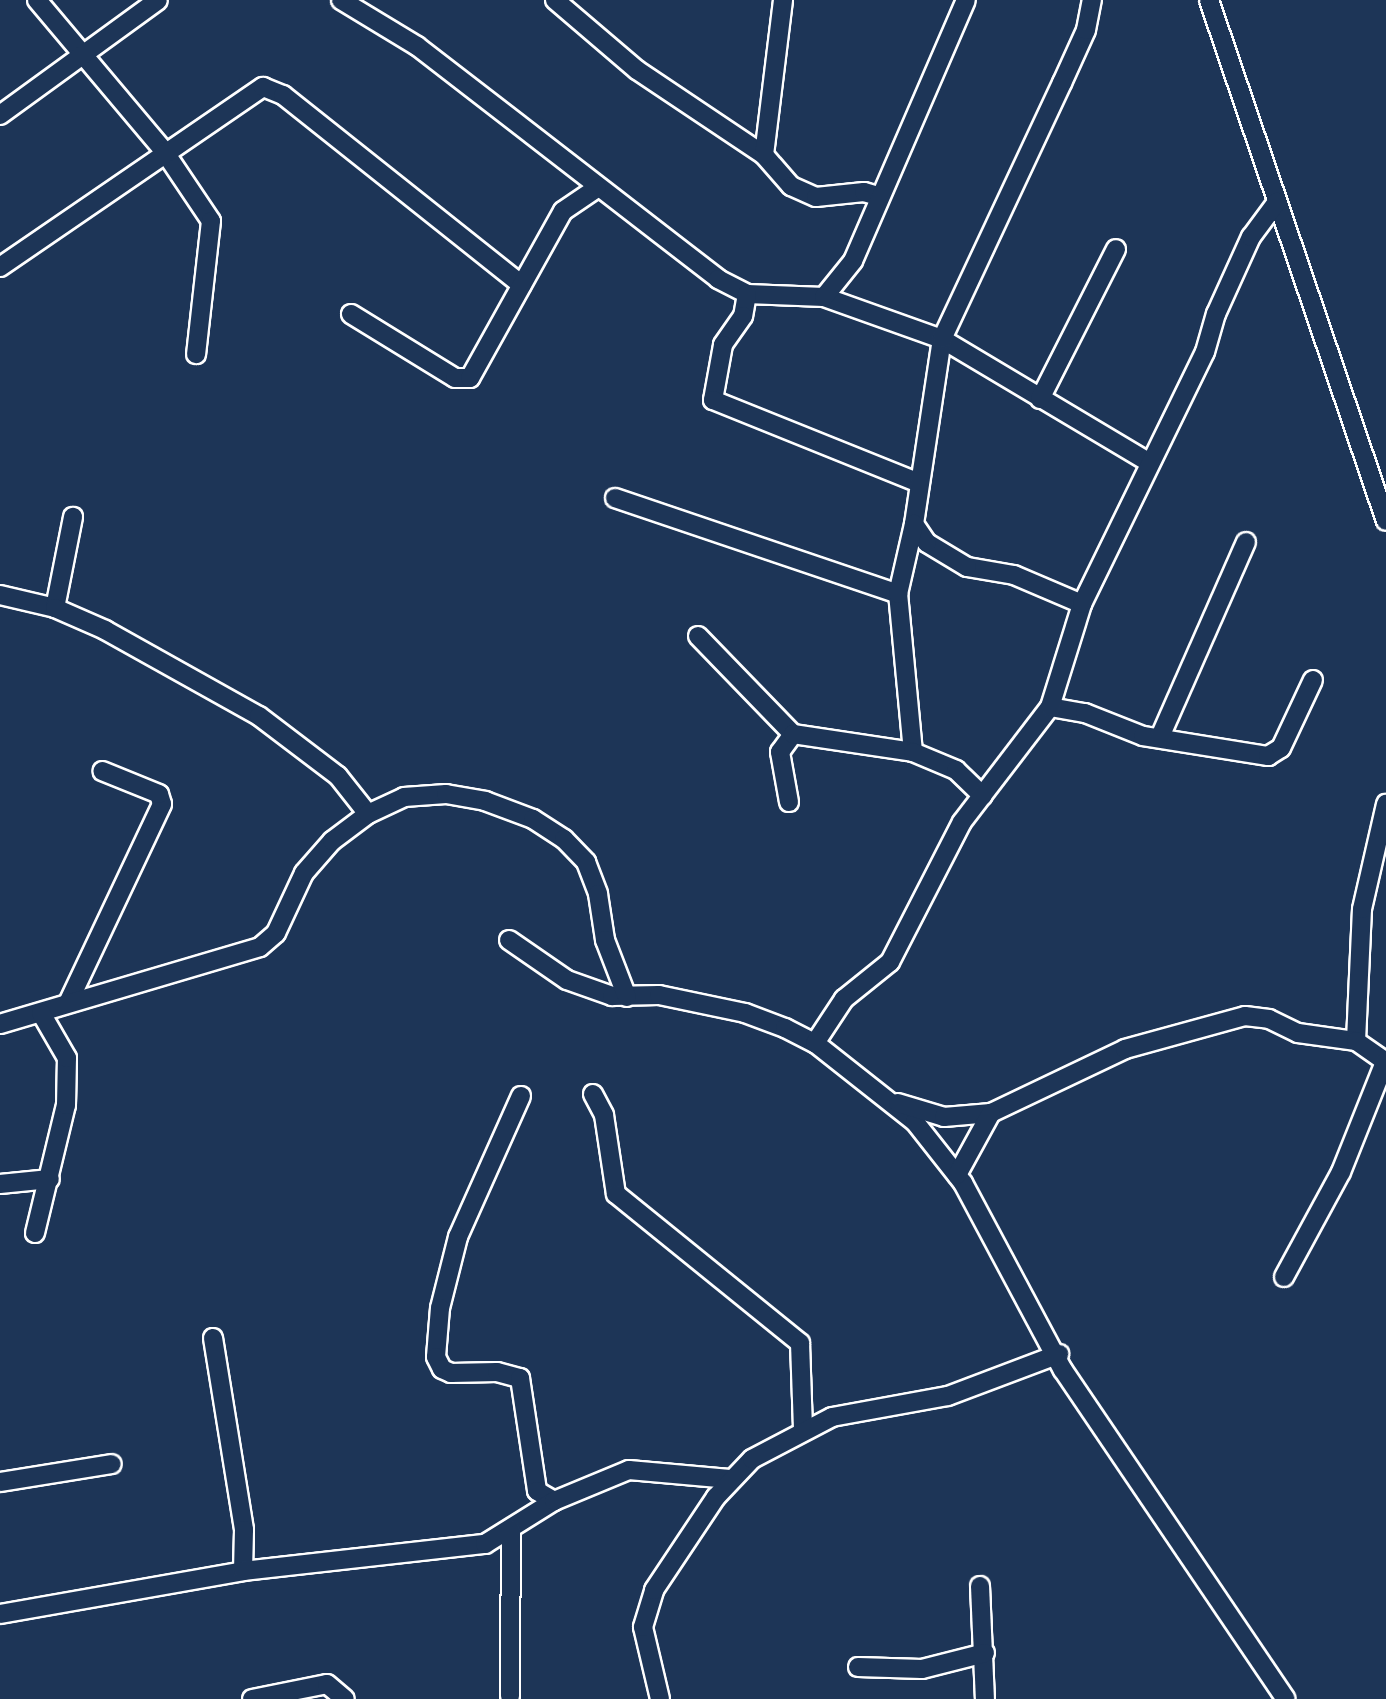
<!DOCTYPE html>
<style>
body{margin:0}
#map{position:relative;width:1386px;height:1699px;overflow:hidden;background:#1d3557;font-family:Mali,sans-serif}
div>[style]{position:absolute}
.roads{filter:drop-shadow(2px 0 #fff) drop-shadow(-2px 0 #fff) drop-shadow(0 2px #fff) drop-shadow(0 -2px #fff)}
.minor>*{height:18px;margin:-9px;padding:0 9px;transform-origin:9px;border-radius:9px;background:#1d3557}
span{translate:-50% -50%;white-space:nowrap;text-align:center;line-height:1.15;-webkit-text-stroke:8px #1d3557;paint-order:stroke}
</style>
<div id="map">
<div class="roads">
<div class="minor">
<i style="left:37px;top:0;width:197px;rotate:49.9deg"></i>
<i style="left:164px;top:151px;width:84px;rotate:56.1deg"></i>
<i style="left:211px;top:221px;width:134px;rotate:96.4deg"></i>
<i style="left:341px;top:0;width:89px;rotate:31.2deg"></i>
<i style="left:417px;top:46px;width:381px;rotate:37.7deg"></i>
<i style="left:718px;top:279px;width:33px;rotate:27deg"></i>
<i style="left:747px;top:294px;width:77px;rotate:2.2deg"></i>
<i style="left:824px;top:297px;width:125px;rotate:19.6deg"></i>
<i style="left:942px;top:339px;width:239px;rotate:30.8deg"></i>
<i style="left:555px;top:0;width:108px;rotate:40.5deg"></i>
<i style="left:637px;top:70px;width:153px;rotate:33.8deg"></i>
<i style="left:764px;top:155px;width:41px;rotate:48.9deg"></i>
<i style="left:791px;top:186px;width:27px;rotate:24deg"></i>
<i style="left:816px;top:197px;width:48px;rotate:-5.9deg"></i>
<i style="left:864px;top:192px;width:15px;rotate:16deg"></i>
<i style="left:1209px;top:0;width:550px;rotate:71.24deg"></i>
<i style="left:0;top:115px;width:195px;rotate:-36deg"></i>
<i style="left:764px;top:155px;width:156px;rotate:-83deg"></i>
<i style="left:0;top:267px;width:319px;rotate:-34.4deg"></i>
<i style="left:263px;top:87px;width:22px;rotate:22deg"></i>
<i style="left:283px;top:95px;width:305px;rotate:38.5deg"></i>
<i style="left:747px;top:294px;width:22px;rotate:100deg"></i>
<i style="left:743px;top:316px;width:35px;rotate:125deg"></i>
<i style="left:723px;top:345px;width:56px;rotate:100.3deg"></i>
<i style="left:713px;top:400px;width:222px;rotate:21.9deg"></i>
<i style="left:824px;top:297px;width:46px;rotate:-51.1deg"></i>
<i style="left:853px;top:261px;width:284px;rotate:-66.6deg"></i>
<i style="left:351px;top:314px;width:122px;rotate:31.6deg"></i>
<i style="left:455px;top:378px;width:15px"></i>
<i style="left:470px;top:378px;width:191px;rotate:-60.9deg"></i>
<i style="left:563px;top:211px;width:41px;rotate:-34.1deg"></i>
<i style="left:1040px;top:399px;width:168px;rotate:-63.1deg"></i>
<i style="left:615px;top:498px;width:299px;rotate:18.7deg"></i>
<i style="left:0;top:595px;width:57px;rotate:13.3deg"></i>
<i style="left:55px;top:608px;width:93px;rotate:-78.8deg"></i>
<i style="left:1082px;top:604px;width:74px;rotate:-156.9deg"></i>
<i style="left:1014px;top:575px;width:48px;rotate:-170.3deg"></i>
<i style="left:967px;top:567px;width:47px;rotate:-149deg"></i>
<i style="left:927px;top:543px;width:23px;rotate:-124deg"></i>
<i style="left:914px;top:524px;width:187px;rotate:-81.4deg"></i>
<i style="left:942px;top:339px;width:283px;rotate:-64.9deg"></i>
<i style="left:1062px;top:83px;width:58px;rotate:-65.6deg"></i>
<i style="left:1086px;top:30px;width:31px;rotate:-79deg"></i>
<i style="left:55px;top:608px;width:55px;rotate:23.7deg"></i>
<i style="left:105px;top:630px;width:176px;rotate:29.2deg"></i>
<i style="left:259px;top:716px;width:99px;rotate:37.2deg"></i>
<i style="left:338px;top:776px;width:48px;rotate:51.7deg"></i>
<i style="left:698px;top:636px;width:136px;rotate:45.9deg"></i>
<i style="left:1050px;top:707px;width:36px;rotate:10deg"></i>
<i style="left:1085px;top:713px;width:62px;rotate:21.6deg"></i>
<i style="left:1143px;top:736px;width:127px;rotate:9.1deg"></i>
<i style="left:1268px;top:756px;width:15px;rotate:-32deg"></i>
<i style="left:1281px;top:748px;width:75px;rotate:-64.8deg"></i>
<i style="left:1160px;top:737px;width:213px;rotate:-66.2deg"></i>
<i style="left:913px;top:752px;width:159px;rotate:-95.4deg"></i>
<i style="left:898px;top:594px;width:72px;rotate:-77.1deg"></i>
<i style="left:789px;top:802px;width:51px;rotate:-100.2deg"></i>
<i style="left:780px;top:752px;width:22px;rotate:-54deg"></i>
<i style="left:793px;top:734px;width:121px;rotate:8.5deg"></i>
<i style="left:913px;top:752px;width:47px;rotate:22.7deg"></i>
<i style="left:956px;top:770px;width:37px;rotate:44deg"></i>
<i style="left:509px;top:940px;width:70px;rotate:34.6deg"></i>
<i style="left:567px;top:980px;width:48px;rotate:19.6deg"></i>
<i style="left:612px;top:996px;width:47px;rotate:-1.2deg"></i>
<i style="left:659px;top:995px;width:88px;rotate:11.8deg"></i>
<i style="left:745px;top:1013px;width:43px;rotate:20.6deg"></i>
<i style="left:785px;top:1028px;width:34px;rotate:27deg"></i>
<i style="left:815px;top:1043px;width:127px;rotate:38.3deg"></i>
<i style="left:915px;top:1122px;width:78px;rotate:51.8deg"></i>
<i style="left:963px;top:1183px;width:212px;rotate:61.9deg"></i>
<i style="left:1063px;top:1370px;width:397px;rotate:55.9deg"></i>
<i style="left:68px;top:1003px;width:220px;rotate:-64.7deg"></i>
<i style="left:162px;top:804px;width:10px;rotate:-107deg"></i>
<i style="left:159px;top:794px;width:61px;rotate:-158deg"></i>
<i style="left:0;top:1024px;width:271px;rotate:-16.5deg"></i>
<i style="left:260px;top:947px;width:21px;rotate:-41deg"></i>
<i style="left:276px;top:933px;width:66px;rotate:-65deg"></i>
<i style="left:304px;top:873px;width:43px;rotate:-48.8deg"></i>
<i style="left:332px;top:841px;width:45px;rotate:-36.9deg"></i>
<i style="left:368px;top:814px;width:40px;rotate:-25deg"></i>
<i style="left:404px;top:797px;width:42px;rotate:-4.1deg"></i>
<i style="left:446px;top:794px;width:40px;rotate:10deg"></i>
<i style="left:485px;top:801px;width:51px;rotate:20.6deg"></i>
<i style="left:533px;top:819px;width:37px;rotate:33deg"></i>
<i style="left:564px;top:839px;width:32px;rotate:46deg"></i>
<i style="left:586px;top:862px;width:34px;rotate:69deg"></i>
<i style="left:598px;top:894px;width:47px;rotate:81.3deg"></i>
<i style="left:605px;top:940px;width:61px;rotate:68.9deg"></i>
<i style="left:1356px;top:1041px;width:132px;rotate:-87.4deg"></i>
<i style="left:1362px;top:909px;width:108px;rotate:-77.1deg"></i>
<i style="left:815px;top:1043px;width:53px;rotate:-56.6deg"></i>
<i style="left:844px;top:999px;width:59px;rotate:-38.8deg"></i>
<i style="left:890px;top:962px;width:157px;rotate:-62.8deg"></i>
<i style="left:962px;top:822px;width:145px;rotate:-52.6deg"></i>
<i style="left:1050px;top:707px;width:108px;rotate:-72.7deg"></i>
<i style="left:1082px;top:604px;width:280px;rotate:-64deg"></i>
<i style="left:1205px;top:352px;width:40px;rotate:-74deg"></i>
<i style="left:1216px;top:314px;width:85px;rotate:-65.6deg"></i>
<i style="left:1251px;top:237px;width:44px;rotate:-53.4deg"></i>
<i style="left:593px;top:1094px;width:24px;rotate:62deg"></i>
<i style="left:604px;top:1115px;width:80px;rotate:81.4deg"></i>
<i style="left:616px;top:1194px;width:237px;rotate:39deg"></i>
<i style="left:800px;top:1343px;width:86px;rotate:88deg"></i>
<i style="left:521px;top:1096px;width:154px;rotate:114.1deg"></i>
<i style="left:458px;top:1237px;width:73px;rotate:104.2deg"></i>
<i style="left:440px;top:1308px;width:49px;rotate:94.7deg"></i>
<i style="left:436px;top:1357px;width:13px;rotate:63deg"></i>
<i style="left:442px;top:1369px;width:10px;rotate:24deg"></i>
<i style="left:451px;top:1373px;width:46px;rotate:-1.2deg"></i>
<i style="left:497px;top:1372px;width:24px;rotate:15deg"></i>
<i style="left:520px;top:1378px;width:114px;rotate:81.4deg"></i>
<i style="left:537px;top:1491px;width:20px;rotate:30deg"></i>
<i style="left:898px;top:1103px;width:48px;rotate:16.9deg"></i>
<i style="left:944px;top:1117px;width:47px;rotate:-4.9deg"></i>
<i style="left:991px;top:1113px;width:148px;rotate:-25.5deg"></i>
<i style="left:1125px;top:1049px;width:124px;rotate:-15.4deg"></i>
<i style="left:1245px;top:1016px;width:24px;rotate:7deg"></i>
<i style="left:1269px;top:1019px;width:32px;rotate:26deg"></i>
<i style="left:1298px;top:1033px;width:59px;rotate:7.9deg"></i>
<i style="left:1356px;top:1041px;width:37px;rotate:35deg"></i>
<i style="left:957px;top:1175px;width:71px;rotate:-61.3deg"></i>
<i style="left:0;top:1184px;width:50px;rotate:-5.7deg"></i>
<i style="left:35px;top:1233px;width:132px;rotate:-76.4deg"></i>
<i style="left:66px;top:1105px;width:47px;rotate:-88.8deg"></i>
<i style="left:67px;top:1058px;width:52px;rotate:-120deg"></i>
<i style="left:1284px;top:1277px;width:119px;rotate:-61.5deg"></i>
<i style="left:1341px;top:1172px;width:118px;rotate:-68.2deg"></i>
<i style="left:213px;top:1338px;width:194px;rotate:80.8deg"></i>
<i style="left:244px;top:1530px;width:41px;rotate:91.4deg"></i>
<i style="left:0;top:1482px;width:113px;rotate:-9.1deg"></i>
<i style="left:980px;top:1586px;width:113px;rotate:87.5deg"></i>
<i style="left:0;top:1614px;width:247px;rotate:-10deg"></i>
<i style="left:243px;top:1571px;width:244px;rotate:-6.4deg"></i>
<i style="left:485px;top:1544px;width:81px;rotate:-31.9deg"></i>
<i style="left:554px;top:1501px;width:81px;rotate:-22.5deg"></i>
<i style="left:629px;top:1470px;width:101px;rotate:5.1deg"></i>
<i style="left:858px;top:1667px;width:64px;rotate:1.8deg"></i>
<i style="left:922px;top:1669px;width:65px;rotate:-14.3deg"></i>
<i style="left:510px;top:1696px;width:167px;rotate:-89.7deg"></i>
<i style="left:252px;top:1699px;width:76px;rotate:-11.3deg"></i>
<i style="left:327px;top:1684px;width:23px;rotate:40deg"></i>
<i style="left:660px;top:1699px;width:74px;rotate:-103.3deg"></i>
<i style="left:643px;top:1627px;width:39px;rotate:-73deg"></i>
<i style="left:654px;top:1590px;width:112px;rotate:-56.3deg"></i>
<i style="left:716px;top:1497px;width:52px;rotate:-46.5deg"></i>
<i style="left:752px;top:1459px;width:90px;rotate:-27.7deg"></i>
<i style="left:832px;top:1417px;width:118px;rotate:-10.3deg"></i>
<i style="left:948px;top:1396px;width:119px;rotate:-20.7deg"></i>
</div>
</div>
</div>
